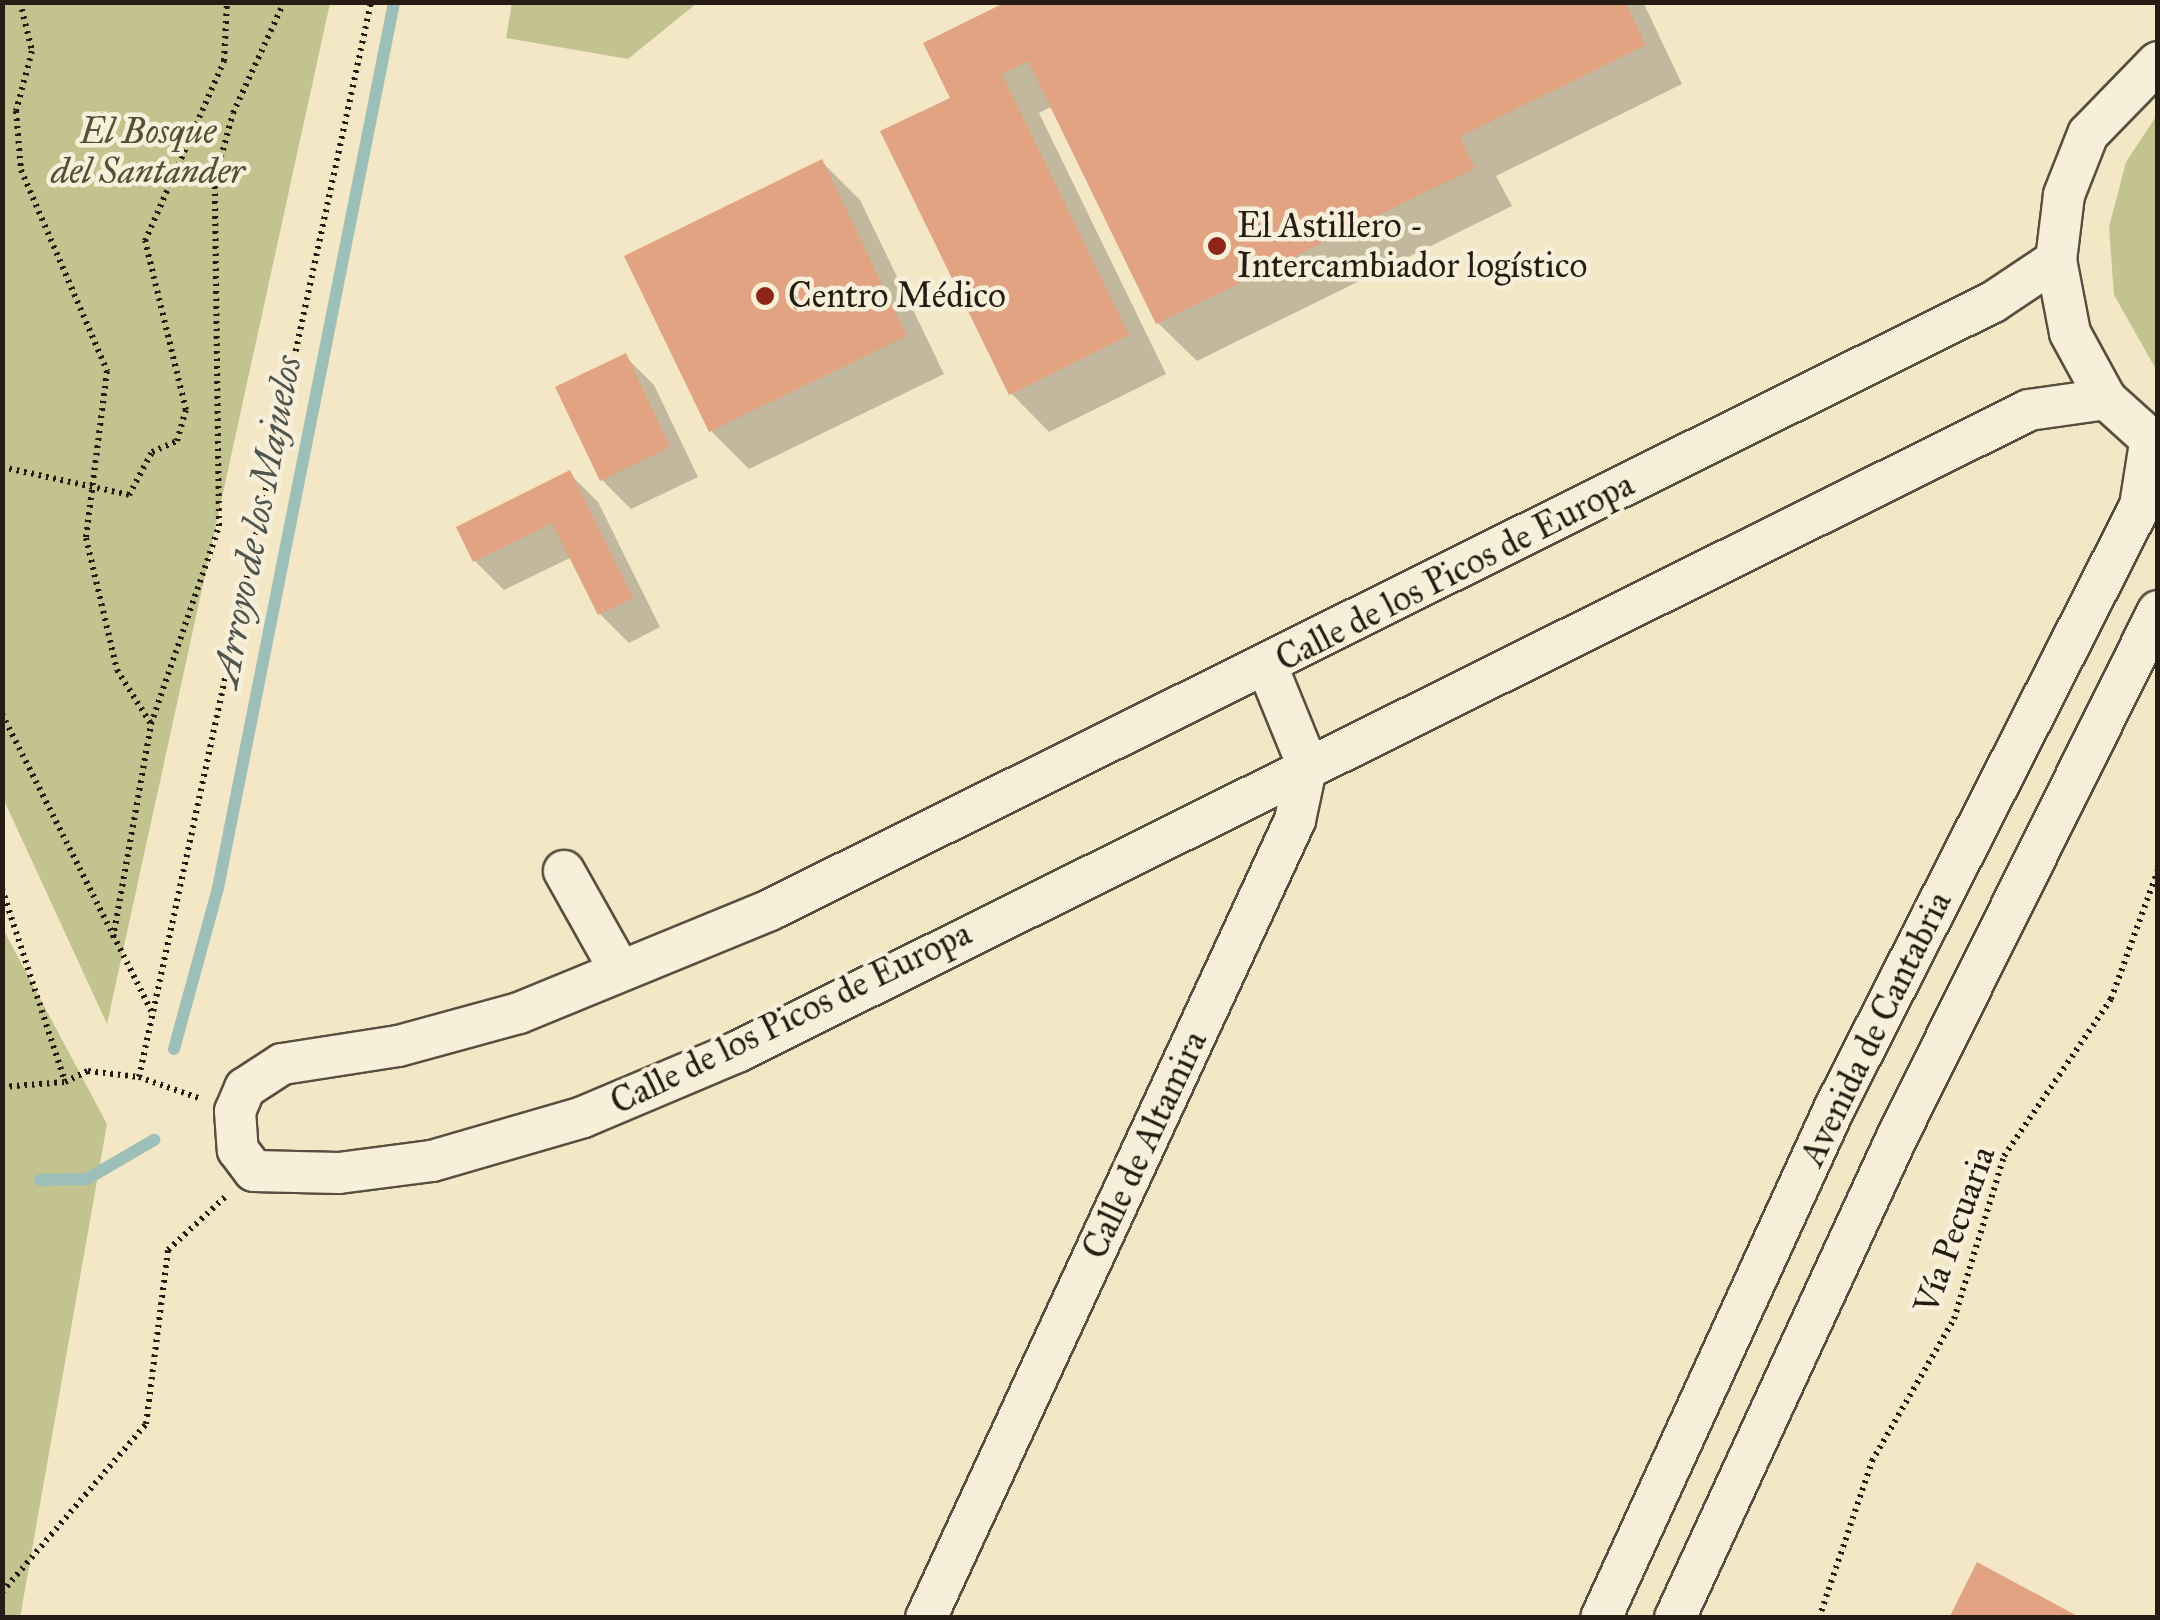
<!DOCTYPE html>
<meta charset="utf-8">
<style>
body{margin:0}
#map{position:relative;width:2160px;height:1620px;overflow:hidden;background:#f3e7c5;font-family:"IM FELL Great Primer",serif}
div>[style]{position:absolute}
.green>*{inset:0;background:#c3c38f}
.shadow>*{inset:0;background:#0003}
.stream>*{height:12px;margin:-6px;padding:0 6px;transform-origin:6px;border-radius:6px;background:#9cbfba}
.building>*{inset:0;background:#e1a382}
.path>*{height:6px;margin-top:-3px;transform-origin:0;background:repeating-linear-gradient(90deg,#261c13 0 2.5px,transparent 0 7.5px)}
.roads{filter:drop-shadow(2px 0 #594f40) drop-shadow(-2px 0 #594f40) drop-shadow(0 2px #594f40) drop-shadow(0 -2px #594f40)}
.minor>*{height:40px;margin:-20px;padding:0 20px;transform-origin:20px;border-radius:20px;background:#f7efd9}
.dots>*{width:28px;height:28px;translate:-50% -50%;box-sizing:border-box;border:5px solid #f7efd9;border-radius:50%}
span{translate:-50% -50%;white-space:nowrap;text-align:center;line-height:1.15;-webkit-text-stroke:9px #f7efd9;paint-order:stroke}
.park-label{font-size:35px;color:#554e38;font-style:italic}
.poi-label{font-size:35px;color:#261c13}
.left{translate:0 -50%;text-align:left}
.street-label{font-size:35px;color:#261c13}
.water-label{font-size:38px;color:#4f554d;font-style:italic}
.frame{position:absolute;inset:0;border:5px solid #261c13;pointer-events:none}
</style>
<div id="map">
<div class="green">
<i style="clip-path:polygon(2px 3px,330px 3px,107px 1024px,3px 798px)"></i>
<i style="clip-path:polygon(512px 3px,512px 2px,697px 3px,628px 59px,506px 38px)"></i>
<i style="clip-path:polygon(2157px 115px,2158px 371px,2157px 371px,2114px 295px,2109px 227px,2126px 162px)"></i>
<i style="clip-path:polygon(3px 929px,107px 1124px,20px 1618px,2px 1617px)"></i>
</div>
<div class="shadow">
<i style="clip-path:polygon(1012px 2px,1643px 2px,1682px 84px,1496px 176px,1512px 206px,1197px 361px,1158px 323px,1053px 106px,1039px 113px,1166px 374px,1049px 432px,1011px 393px,953px 99px)"></i>
<i style="clip-path:polygon(822px 162px,860px 200px,944px 374px,749px 469px,711px 431px)"></i>
<i style="clip-path:polygon(625px 356px,654px 385px,698px 477px,631px 509px,602px 480px)"></i>
<i style="clip-path:polygon(569px 473px,598px 502px,660px 627px,629px 643px,600px 614px,572px 557px,504px 590px,475px 561px)"></i>
</div>
<div class="stream">
<i style="left:174px;top:1049px;width:167px;rotate:-74.7deg"></i>
<i style="left:218px;top:888px;width:903px;rotate:-78.76deg"></i>
<i style="left:40px;top:1180px;width:47px;rotate:-1.2deg"></i>
<i style="left:87px;top:1179px;width:78px;rotate:-30.2deg"></i>
</div>
<div class="building">
<i style="clip-path:polygon(1006px 2px,1625px 2px,1646px 45px,1460px 137px,1475px 168px,1156px 324px,1028px 61px,1002px 74px,1129px 335px,1009px 395px,880px 131px,950px 98px,923px 43px)"></i>
<i style="clip-path:polygon(822px 159px,907px 336px,709px 432px,624px 256px)"></i>
<i style="clip-path:polygon(626px 353px,670px 447px,600px 481px,555px 387px)"></i>
<i style="clip-path:polygon(570px 470px,633px 598px,598px 615px,552px 523px,473px 562px,456px 527px)"></i>
<i style="clip-path:polygon(1977px 1562px,2081px 1618px,1949px 1618px)"></i>
</div>
<div class="path">
<i style="left:20px;top:2px;width:50px;rotate:76.2deg"></i>
<i style="left:32px;top:51px;width:62px;rotate:104.9deg"></i>
<i style="left:16px;top:111px;width:59px;rotate:85.2deg"></i>
<i style="left:21px;top:170px;width:219px;rotate:66.8deg"></i>
<i style="left:107px;top:371px;width:168px;rotate:97.2deg"></i>
<i style="left:86px;top:538px;width:136px;rotate:76.8deg"></i>
<i style="left:117px;top:670px;width:64px;rotate:57.8deg"></i>
<i style="left:2px;top:467px;width:130px;rotate:12.4deg"></i>
<i style="left:129px;top:495px;width:49px;rotate:-61.9deg"></i>
<i style="left:152px;top:452px;width:27px;rotate:-24deg"></i>
<i style="left:177px;top:441px;width:32px;rotate:-74deg"></i>
<i style="left:186px;top:410px;width:174px;rotate:-103.6deg"></i>
<i style="left:145px;top:241px;width:197px;rotate:-66.3deg"></i>
<i style="left:224px;top:61px;width:59px;rotate:-87.1deg"></i>
<i style="left:2px;top:714px;width:334px;rotate:63.3deg"></i>
<i style="left:2px;top:889px;width:203px;rotate:71.9deg"></i>
<i style="left:65px;top:1082px;width:25px;rotate:-26deg"></i>
<i style="left:88px;top:1071px;width:51px;rotate:6.7deg"></i>
<i style="left:139px;top:1077px;width:66px;rotate:19.5deg"></i>
<i style="left:113px;top:938px;width:217px;rotate:-79.9deg"></i>
<i style="left:151px;top:724px;width:209px;rotate:-71deg"></i>
<i style="left:219px;top:526px;width:347px;rotate:-90.7deg"></i>
<i style="left:215px;top:179px;width:68px;rotate:-74.7deg"></i>
<i style="left:233px;top:113px;width:122px;rotate:-65.3deg"></i>
<i style="left:139px;top:1077px;width:1100px;rotate:-77.82deg"></i>
<i style="left:2px;top:1087px;width:63px;rotate:-4.5deg"></i>
<i style="left:2px;top:1592px;width:221px;rotate:-49.4deg"></i>
<i style="left:146px;top:1424px;width:175px;rotate:-82.8deg"></i>
<i style="left:168px;top:1250px;width:78px;rotate:-42.9deg"></i>
<i style="left:1819px;top:1618px;width:166px;rotate:-71.3deg"></i>
<i style="left:1872px;top:1461px;width:164px;rotate:-60deg"></i>
<i style="left:1954px;top:1319px;width:170px;rotate:-72.9deg"></i>
<i style="left:2004px;top:1156px;width:190px;rotate:-55.7deg"></i>
<i style="left:2111px;top:999px;width:137px;rotate:-70deg"></i>
</div>
<div class="roads">
<div class="minor">
<i style="left:2158px;top:62px;width:100px;rotate:134.2deg"></i>
<i style="left:2088px;top:134px;width:66px;rotate:111.5deg"></i>
<i style="left:2064px;top:195px;width:65px;rotate:97deg"></i>
<i style="left:2056px;top:260px;width:74px;rotate:79.1deg"></i>
<i style="left:2070px;top:333px;width:75px;rotate:61.4deg"></i>
<i style="left:2106px;top:399px;width:70px;rotate:42.1deg"></i>
<i style="left:2056px;top:260px;width:76px;rotate:146.3deg"></i>
<i style="left:1993px;top:302px;width:1366px;rotate:153.57deg"></i>
<i style="left:770px;top:910px;width:271px;rotate:157.7deg"></i>
<i style="left:519px;top:1013px;width:125px;rotate:164.7deg"></i>
<i style="left:398px;top:1046px;width:117px;rotate:171.2deg"></i>
<i style="left:282px;top:1064px;width:44px;rotate:147deg"></i>
<i style="left:245px;top:1088px;width:25px;rotate:113deg"></i>
<i style="left:235px;top:1111px;width:39px;rotate:86deg"></i>
<i style="left:238px;top:1150px;width:26px;rotate:53deg"></i>
<i style="left:254px;top:1171px;width:85px;rotate:1.3deg"></i>
<i style="left:339px;top:1173px;width:94px;rotate:-7.4deg"></i>
<i style="left:432px;top:1161px;width:157px;rotate:-16.2deg"></i>
<i style="left:583px;top:1117px;width:169px;rotate:-22.9deg"></i>
<i style="left:739px;top:1051px;width:1440px;rotate:-26.42deg"></i>
<i style="left:2029px;top:410px;width:78px;rotate:-8.1deg"></i>
<i style="left:564px;top:871px;width:112px;rotate:60.7deg"></i>
<i style="left:926px;top:1618px;width:879px;rotate:-65.18deg"></i>
<i style="left:1295px;top:820px;width:57px;rotate:-77.9deg"></i>
<i style="left:1307px;top:764px;width:106px;rotate:-112.2deg"></i>
<i style="left:1601px;top:1618px;width:560px;rotate:-65.4deg"></i>
<i style="left:1834px;top:1109px;width:676px;rotate:-63.09deg"></i>
<i style="left:2140px;top:506px;width:64px;rotate:-81deg"></i>
<i style="left:1675px;top:1618px;width:530px;rotate:-65.22deg"></i>
<i style="left:1897px;top:1137px;width:587px;rotate:-63.61deg"></i>
</div>
</div>
<div class="dots">
<i style="left:1217px;top:246px;background:#8f2418"></i>
<i style="left:765px;top:296px;background:#8f2418"></i>
</div>
<div class="park-label">
<span style="left:148px;top:152px">El Bosque<br>del Santander</span>
</div>
<div class="poi-label">
<span class="left" style="left:1237px;top:246px">El Astillero -<br>Intercambiador logístico</span>
<span class="left" style="left:788px;top:296px">Centro Médico</span>
</div>
<div class="street-label">
<span style="left:1455px;top:572px;rotate:-27deg">Calle de los Picos de Europa</span>
<span style="left:791px;top:1018px;rotate:-26deg">Calle de los Picos de Europa</span>
<span style="left:1876px;top:1029px;rotate:-64deg">Avenida de Cantabria</span>
<span style="left:1145px;top:1145px;rotate:-65deg">Calle de Altamira</span>
<span style="left:1955px;top:1230px;rotate:-70deg">Vía Pecuaria</span>
</div>
<div class="water-label">
<span style="left:257px;top:521px;rotate:-79deg">Arroyo de los Majuelos</span>
</div>
<div class="frame"></div>
</div>
